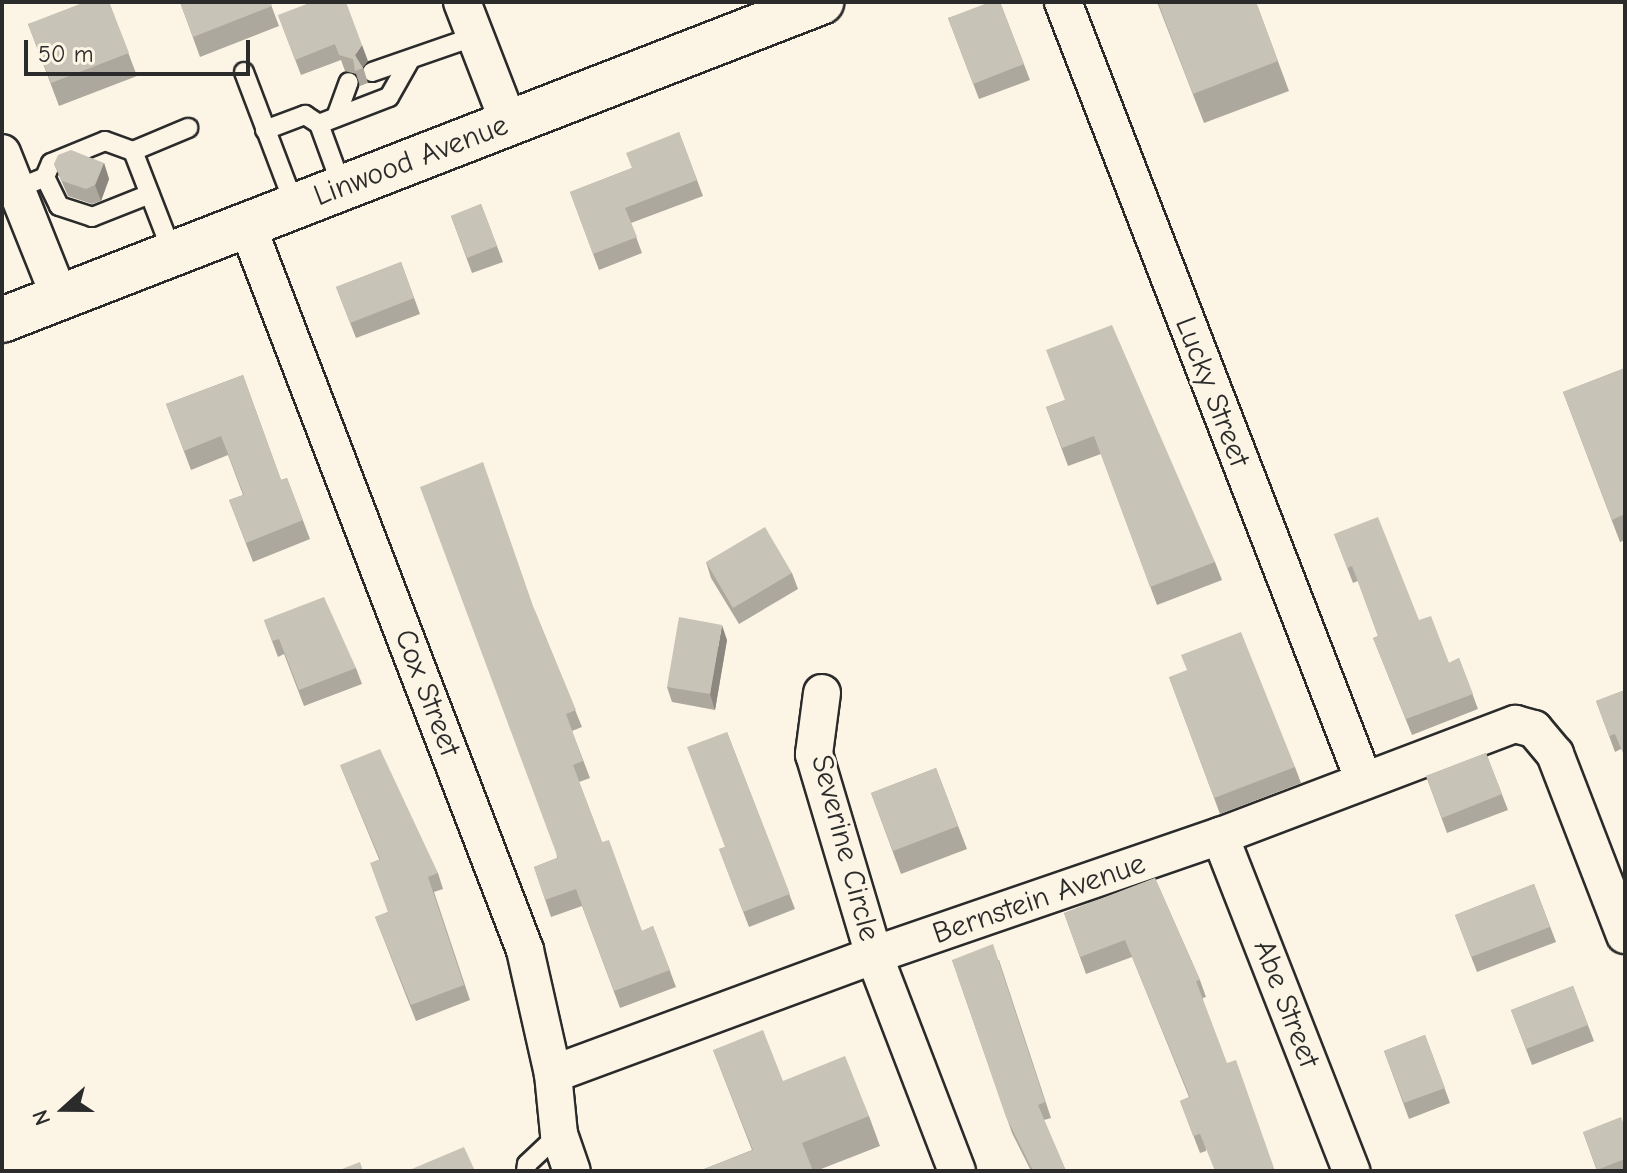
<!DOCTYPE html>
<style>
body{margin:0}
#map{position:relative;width:1627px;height:1173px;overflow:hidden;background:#fcf5e5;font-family:"Comic Neue",sans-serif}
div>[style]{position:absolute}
.roads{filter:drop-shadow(2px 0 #2b2b2b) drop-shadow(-2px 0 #2b2b2b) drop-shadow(0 2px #2b2b2b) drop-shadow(0 -2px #2b2b2b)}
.lane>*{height:18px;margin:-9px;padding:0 9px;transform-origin:9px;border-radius:9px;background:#fcf5e5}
.street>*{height:36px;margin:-18px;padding:0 18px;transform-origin:18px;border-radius:18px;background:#fcf5e5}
.secondary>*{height:44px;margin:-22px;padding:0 22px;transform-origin:22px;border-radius:22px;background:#fcf5e5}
.wall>*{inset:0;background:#aca89d}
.shaded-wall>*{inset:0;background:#8c8880}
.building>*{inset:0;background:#c8c3b7}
span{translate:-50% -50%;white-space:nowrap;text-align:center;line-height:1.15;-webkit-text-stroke:6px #fcf5e5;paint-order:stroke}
.street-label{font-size:30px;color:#2b2b2b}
.frame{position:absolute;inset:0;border:4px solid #2b2b2b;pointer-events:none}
.north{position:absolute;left:24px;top:1069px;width:80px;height:80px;-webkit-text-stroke:6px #fcf5e5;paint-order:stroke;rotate:249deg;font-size:22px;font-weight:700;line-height:32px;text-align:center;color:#2b2b2b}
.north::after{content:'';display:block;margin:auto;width:28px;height:36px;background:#2b2b2b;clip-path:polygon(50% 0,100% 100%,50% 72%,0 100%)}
.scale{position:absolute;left:24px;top:40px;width:226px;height:36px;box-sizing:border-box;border:4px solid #2b2b2b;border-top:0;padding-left:10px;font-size:24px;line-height:28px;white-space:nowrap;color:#2b2b2b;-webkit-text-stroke:6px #fcf5e5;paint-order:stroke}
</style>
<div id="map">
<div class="roads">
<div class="lane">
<i style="left:244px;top:72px;width:143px;rotate:69.2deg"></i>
<i style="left:372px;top:72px;width:110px;rotate:-19.1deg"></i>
<i style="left:336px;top:117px;width:37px;rotate:-70deg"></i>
<i style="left:319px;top:124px;width:75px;rotate:-21.1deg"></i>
<i style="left:389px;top:97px;width:43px;rotate:-60.4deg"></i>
<i style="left:265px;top:130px;width:43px;rotate:-20.6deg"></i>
<i style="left:305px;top:115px;width:17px;rotate:33deg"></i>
<i style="left:319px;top:124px;width:67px;rotate:69.9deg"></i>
<i style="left:133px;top:151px;width:60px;rotate:-22.7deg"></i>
<i style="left:45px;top:177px;width:32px;rotate:64deg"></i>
<i style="left:59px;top:206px;width:35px;rotate:18deg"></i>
<i style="left:92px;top:217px;width:62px;rotate:-21.6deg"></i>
<i style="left:16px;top:189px;width:31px;rotate:-22deg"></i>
<i style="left:45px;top:177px;width:15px;rotate:-67deg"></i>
<i style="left:51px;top:163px;width:58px;rotate:-22.2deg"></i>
<i style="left:105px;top:141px;width:30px;rotate:20deg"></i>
<i style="left:133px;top:151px;width:110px;rotate:68.8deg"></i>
<i style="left:526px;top:1171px;width:7px;rotate:-82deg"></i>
<i style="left:527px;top:1164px;width:44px;rotate:-43.2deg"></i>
</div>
<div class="street">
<i style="left:462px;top:2px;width:130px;rotate:68.8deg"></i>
<i style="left:1063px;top:2px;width:835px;rotate:68.87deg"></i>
<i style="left:2px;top:153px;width:156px;rotate:68.2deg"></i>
<i style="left:247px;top:225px;width:776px;rotate:69.02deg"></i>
<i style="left:525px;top:950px;width:127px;rotate:77.3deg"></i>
<i style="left:553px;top:1074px;width:60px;rotate:84.3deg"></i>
<i style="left:559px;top:1134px;width:39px;rotate:71deg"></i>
<i style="left:822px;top:693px;width:62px;rotate:97.5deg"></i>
<i style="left:814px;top:754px;width:210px;rotate:73.4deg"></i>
<i style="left:874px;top:955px;width:231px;rotate:69deg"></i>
<i style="left:1220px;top:836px;width:360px;rotate:68.6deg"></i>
<i style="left:553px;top:1074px;width:342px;rotate:-20.3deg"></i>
<i style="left:874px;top:955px;width:366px;rotate:-19deg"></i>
<i style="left:1220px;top:836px;width:316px;rotate:-20.8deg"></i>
<i style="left:1515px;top:724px;width:20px;rotate:15deg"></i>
<i style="left:1534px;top:729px;width:33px;rotate:50deg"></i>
<i style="left:1555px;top:754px;width:194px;rotate:68.9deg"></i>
</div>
<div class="secondary">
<i style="left:2px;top:320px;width:879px;rotate:-21.22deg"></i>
</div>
</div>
<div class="wall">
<i style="clip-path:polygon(109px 2px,137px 76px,59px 106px,28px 24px)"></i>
<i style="clip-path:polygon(180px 2px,270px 2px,279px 26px,200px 57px)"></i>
<i style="clip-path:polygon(1000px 2px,1030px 80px,979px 99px,948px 18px)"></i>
<i style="clip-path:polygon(1157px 2px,1256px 2px,1289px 91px,1204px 123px)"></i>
<i style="clip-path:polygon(278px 15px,368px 61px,363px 67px,368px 83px,360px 86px,356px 74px,345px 71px,341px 60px,301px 75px)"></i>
<i style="clip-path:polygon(679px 132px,703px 196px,631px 223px,642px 253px,599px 270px,570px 192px,632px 168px)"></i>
<i style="clip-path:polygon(104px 163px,109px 179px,101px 201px,92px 204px,68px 196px,54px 164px)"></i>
<i style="clip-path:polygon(481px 204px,503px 262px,472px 273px,451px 216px)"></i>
<i style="clip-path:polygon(401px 262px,420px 314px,356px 338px,336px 287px)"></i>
<i style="clip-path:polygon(1625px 368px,1625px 540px,1620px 542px,1563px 392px)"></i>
<i style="clip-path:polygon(243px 375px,281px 480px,287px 478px,310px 539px,253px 562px,229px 500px,243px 495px,228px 455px,191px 470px,166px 404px)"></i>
<i style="clip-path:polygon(1065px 400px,1215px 562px,1222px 580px,1157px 605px,1101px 454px,1068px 466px,1046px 407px)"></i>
<i style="clip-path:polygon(1334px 534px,1419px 620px,1449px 663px,1459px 658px,1478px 709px,1412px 735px,1373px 638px,1378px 636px,1358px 581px,1353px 583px)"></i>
<i style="clip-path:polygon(706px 562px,792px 573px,798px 589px,739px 624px,711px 578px)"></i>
<i style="clip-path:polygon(535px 611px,582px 727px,572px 731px,590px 778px,579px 782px,602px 842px,642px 931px,653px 926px,676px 987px,620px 1008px,582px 906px,551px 917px,534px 867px,557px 858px)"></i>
<i style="clip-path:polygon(264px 620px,356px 668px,362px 684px,304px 706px,284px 654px,278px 657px)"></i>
<i style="clip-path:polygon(727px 640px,715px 710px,672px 702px,667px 687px)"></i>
<i style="clip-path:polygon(1169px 677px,1295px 767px,1301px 783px,1220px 814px)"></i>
<i style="clip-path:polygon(1625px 690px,1621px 749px,1615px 752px,1596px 701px)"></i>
<i style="clip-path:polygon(727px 732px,795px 909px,749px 927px,719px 849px,725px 847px)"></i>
<i style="clip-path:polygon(1486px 753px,1508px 810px,1447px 833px,1426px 776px)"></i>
<i style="clip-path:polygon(340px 765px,438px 873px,443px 889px,434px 892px,470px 1000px,416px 1021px,375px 917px,388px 912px,379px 859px)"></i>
<i style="clip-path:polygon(936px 768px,967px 849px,901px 874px,871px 793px)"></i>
<i style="clip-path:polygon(1155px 878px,1200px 980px,1206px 997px,1203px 998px,1206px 1151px,1200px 1153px,1180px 1101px,1189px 1097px,1132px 957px,1086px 974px,1064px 913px)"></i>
<i style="clip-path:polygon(1534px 884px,1556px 942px,1477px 972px,1455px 915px)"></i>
<i style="clip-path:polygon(952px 960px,999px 960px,1051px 1118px,1044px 1120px,1066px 1171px,1031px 1171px,1012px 1133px)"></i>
<i style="clip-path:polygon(1573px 986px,1594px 1041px,1532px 1065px,1511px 1010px)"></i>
<i style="clip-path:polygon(1425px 1035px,1450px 1103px,1409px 1119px,1384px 1051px)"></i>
<i style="clip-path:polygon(713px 1050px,783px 1081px,869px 1116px,880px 1146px,816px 1171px,699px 1171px,752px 1150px)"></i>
<i style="clip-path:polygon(1625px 1128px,1625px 1171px,1597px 1171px,1583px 1132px)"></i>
</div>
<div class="shaded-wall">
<i style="clip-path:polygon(362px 45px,368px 61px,362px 68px,355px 55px)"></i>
<i style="clip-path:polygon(104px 163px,109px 179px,101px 201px,95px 185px)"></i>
<i style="clip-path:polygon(722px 625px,727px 640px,715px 710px,710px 694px)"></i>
</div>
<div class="building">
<i style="clip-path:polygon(85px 2px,109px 2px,129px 53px,51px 83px,28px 24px)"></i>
<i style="clip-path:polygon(180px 2px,270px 2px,272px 6px,193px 37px)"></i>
<i style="clip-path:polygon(312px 2px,346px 2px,362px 45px,355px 55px,363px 68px,355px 71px,353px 59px,339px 55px,335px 44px,295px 60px,278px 15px)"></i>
<i style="clip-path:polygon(990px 2px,1000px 2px,1024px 64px,973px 84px,948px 18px)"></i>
<i style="clip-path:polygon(1158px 2px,1256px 2px,1278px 61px,1193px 94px)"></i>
<i style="clip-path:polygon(679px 132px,697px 180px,625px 208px,637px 237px,593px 254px,570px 192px,632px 168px,626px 153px)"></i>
<i style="clip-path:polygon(71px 150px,104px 163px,95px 185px,86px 189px,62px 181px,54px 164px,58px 155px)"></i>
<i style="clip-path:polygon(481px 204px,497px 246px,467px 258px,451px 216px)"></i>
<i style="clip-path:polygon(401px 262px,414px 298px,350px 323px,336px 287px)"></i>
<i style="clip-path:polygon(1112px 325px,1215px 562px,1150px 587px,1094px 436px,1062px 448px,1046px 407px,1065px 400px,1046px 350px)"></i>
<i style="clip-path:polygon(1625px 368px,1625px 514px,1612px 520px,1563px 392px)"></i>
<i style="clip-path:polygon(243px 375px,281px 480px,287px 478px,303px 520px,246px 543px,229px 500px,244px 495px,221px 436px,184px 451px,166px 404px)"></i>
<i style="clip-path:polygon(483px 462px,533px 606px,576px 710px,566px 714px,583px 761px,573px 765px,602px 842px,609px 840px,642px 931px,653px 926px,670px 970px,614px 991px,576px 889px,545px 900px,534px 867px,558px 858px,420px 487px)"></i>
<i style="clip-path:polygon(1378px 517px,1419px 620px,1431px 616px,1449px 663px,1459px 658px,1473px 694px,1406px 719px,1373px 638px,1378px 636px,1352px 566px,1347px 568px,1334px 534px)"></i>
<i style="clip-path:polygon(765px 527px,792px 573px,733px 608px,706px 562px)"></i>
<i style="clip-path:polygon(324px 597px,356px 668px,299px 690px,279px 639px,272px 641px,264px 620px)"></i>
<i style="clip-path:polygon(679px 617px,722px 625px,710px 694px,667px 687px)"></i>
<i style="clip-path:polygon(1241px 632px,1295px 767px,1214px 798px,1169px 677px,1187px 670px,1181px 655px)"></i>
<i style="clip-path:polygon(1625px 690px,1625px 758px,1615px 734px,1609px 736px,1596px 701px)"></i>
<i style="clip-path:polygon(727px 732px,790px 894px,743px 912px,719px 849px,725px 847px,687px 747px)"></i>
<i style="clip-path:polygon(380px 749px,438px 873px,428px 877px,464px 985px,411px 1005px,375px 917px,388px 912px,370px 863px,380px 859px,340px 765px)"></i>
<i style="clip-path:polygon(1486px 753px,1502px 794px,1442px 818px,1426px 776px)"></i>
<i style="clip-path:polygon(936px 768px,958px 826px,893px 851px,871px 793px)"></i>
<i style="clip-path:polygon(1155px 878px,1200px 980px,1196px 981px,1227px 1063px,1236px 1060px,1275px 1171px,1215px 1171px,1200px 1134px,1193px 1136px,1180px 1101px,1190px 1097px,1125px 940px,1080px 957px,1064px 913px)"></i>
<i style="clip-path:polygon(1534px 884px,1550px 927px,1471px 957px,1455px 915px)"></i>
<i style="clip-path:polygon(993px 944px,1045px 1102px,1038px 1105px,1066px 1171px,1033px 1171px,1006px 1117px,952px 960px)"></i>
<i style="clip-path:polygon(1573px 986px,1588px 1025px,1526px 1049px,1511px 1010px)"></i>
<i style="clip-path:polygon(763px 1030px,783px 1081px,845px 1056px,869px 1116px,802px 1143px,813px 1171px,699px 1171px,753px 1150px,713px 1050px)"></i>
<i style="clip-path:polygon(1425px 1035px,1445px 1088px,1404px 1103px,1384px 1051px)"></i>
<i style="clip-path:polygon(1621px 1117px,1625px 1128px,1625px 1159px,1597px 1170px,1583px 1132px)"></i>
<i style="clip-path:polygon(464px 1147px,475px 1171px,407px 1171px)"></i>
<i style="clip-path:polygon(360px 1162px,363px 1171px,337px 1171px)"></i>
</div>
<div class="street-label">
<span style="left:411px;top:161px;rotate:-21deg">Linwood Avenue</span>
<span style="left:1212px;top:392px;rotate:69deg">Lucky Street</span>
<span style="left:427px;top:693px;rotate:69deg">Cox Street</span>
<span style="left:845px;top:848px;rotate:75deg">Severine Circle</span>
<span style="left:1039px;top:899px;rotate:-19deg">Bernstein Avenue</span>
<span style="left:1286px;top:1004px;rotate:69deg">Abe Street</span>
</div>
<div class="frame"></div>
<div class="north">N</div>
<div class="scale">50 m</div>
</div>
